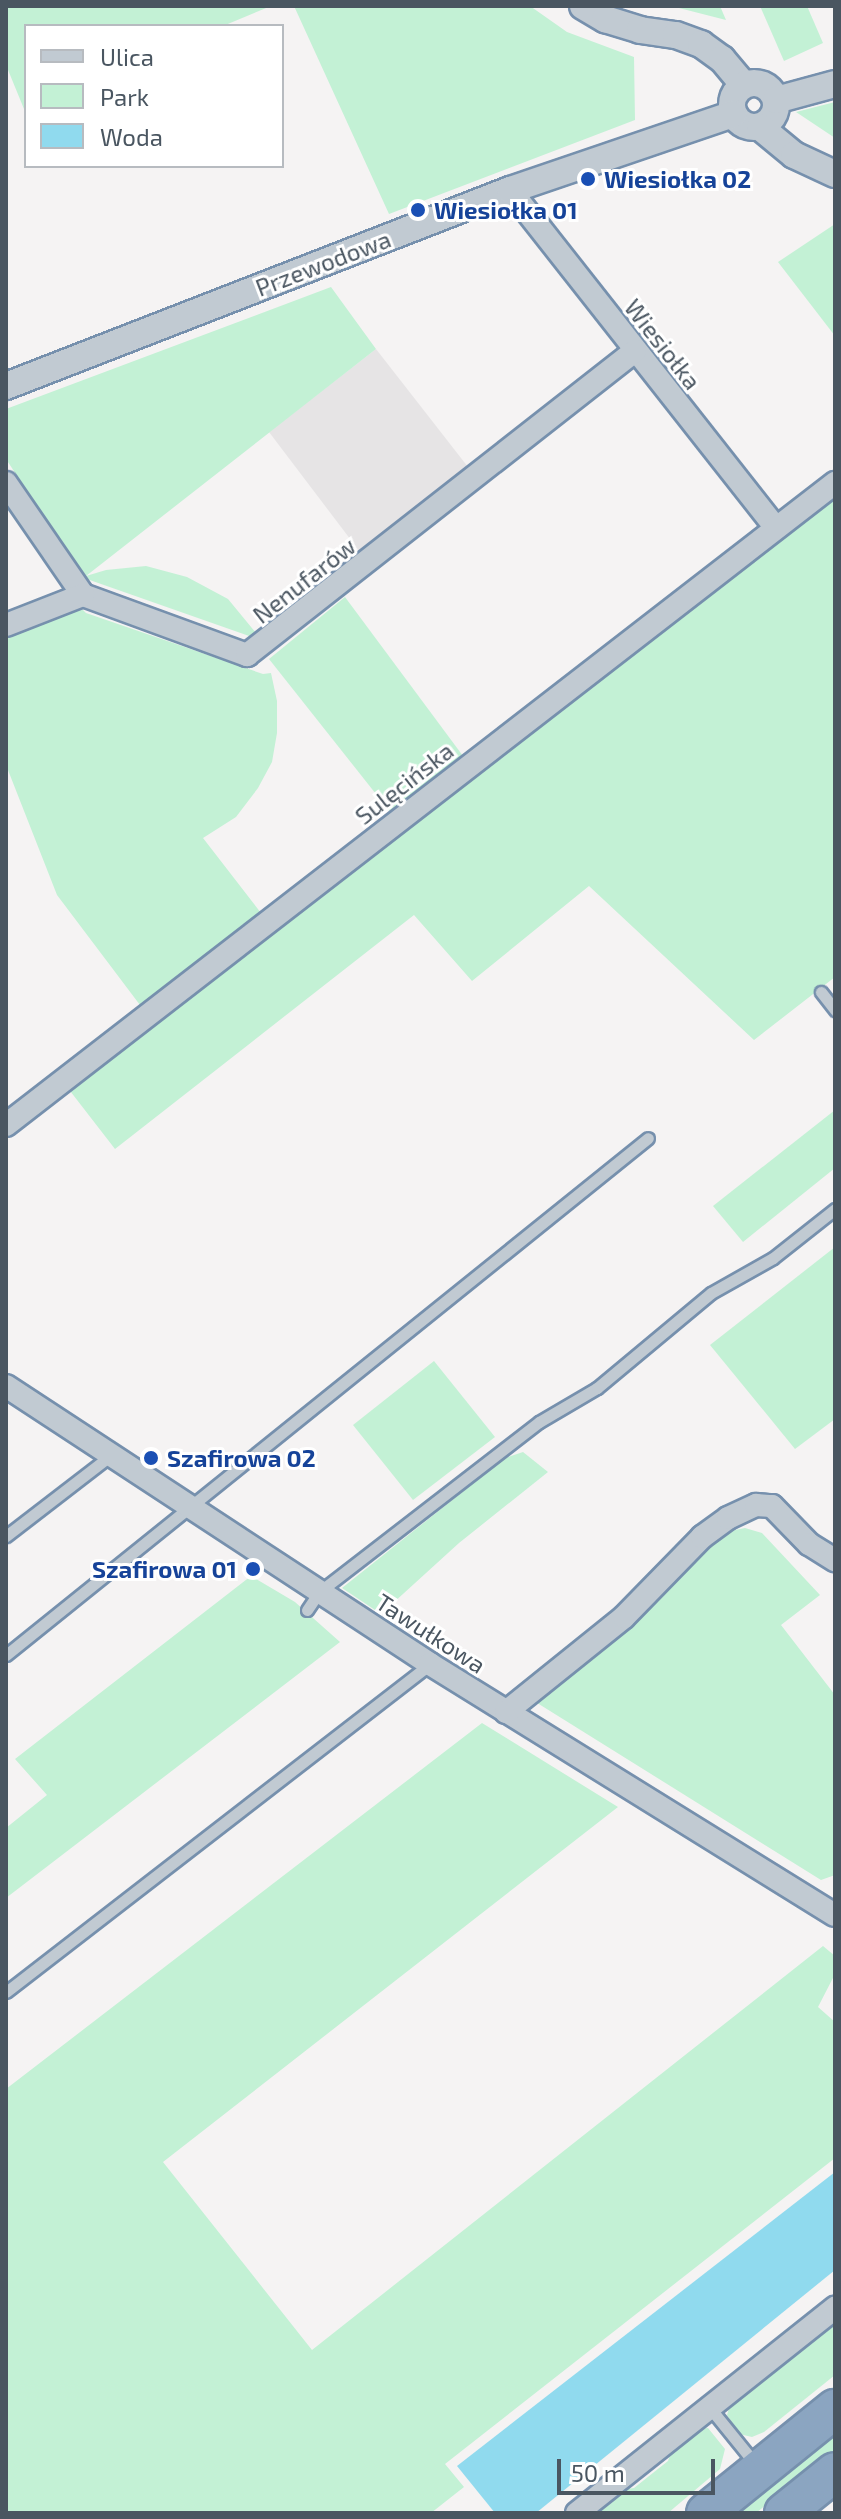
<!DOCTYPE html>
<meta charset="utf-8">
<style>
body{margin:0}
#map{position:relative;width:841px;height:2519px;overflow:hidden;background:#f5f3f3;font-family:"Exo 2",sans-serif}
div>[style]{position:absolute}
.education>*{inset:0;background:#e6e4e5}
.green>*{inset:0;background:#c3f1d5}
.water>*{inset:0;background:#90daee}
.roads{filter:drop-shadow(2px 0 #7690ad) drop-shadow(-2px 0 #7690ad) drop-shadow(0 2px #7690ad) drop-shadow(0 -2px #7690ad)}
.service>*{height:11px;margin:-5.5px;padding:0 5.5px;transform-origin:5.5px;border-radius:5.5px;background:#c1cad2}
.minor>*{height:22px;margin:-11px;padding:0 11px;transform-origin:11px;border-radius:11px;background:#c1cad2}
.tertiary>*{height:26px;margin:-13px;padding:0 13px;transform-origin:13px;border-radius:13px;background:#c1cad2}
.tertiary>.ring{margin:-13px;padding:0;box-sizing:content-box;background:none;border:26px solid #c1cad2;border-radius:50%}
.motorway>*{height:38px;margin:-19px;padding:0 19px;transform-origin:19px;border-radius:19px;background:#8ba5c1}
.dots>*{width:22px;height:22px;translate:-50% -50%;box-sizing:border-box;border:4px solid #fff;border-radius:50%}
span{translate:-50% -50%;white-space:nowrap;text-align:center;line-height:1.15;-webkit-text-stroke:6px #fff;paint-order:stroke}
.transit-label{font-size:24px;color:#164399;font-weight:700}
.left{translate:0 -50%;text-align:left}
.right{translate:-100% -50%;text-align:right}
.street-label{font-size:24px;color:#4a5661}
.frame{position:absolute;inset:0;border:8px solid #4a5661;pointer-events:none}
.legend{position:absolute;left:24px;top:24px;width:260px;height:144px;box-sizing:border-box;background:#fff;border:2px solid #b7bbc0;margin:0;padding:10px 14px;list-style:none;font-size:24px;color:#4a5661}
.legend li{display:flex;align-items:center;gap:16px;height:40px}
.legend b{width:40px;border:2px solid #b7bbc0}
.scale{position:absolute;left:557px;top:2459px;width:158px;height:36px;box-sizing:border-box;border:4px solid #4a5661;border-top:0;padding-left:10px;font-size:24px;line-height:28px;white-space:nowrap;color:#4a5661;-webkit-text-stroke:6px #fff;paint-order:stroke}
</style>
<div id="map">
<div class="education">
<i style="clip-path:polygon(376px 349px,468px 467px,360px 552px,269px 432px)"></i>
</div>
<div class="green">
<i style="clip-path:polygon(6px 6px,271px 6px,223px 26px,26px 26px,24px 109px,6px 65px)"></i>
<i style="clip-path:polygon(294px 6px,530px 6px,567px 32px,634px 57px,635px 120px,389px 214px)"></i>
<i style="clip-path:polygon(669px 6px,720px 6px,726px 20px,679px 8px)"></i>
<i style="clip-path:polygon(760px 6px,807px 6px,823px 43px,784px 61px)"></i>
<i style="clip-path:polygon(835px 102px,835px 138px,796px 112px)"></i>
<i style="clip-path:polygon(835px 224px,835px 336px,778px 262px)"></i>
<i style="clip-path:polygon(331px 287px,376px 349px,86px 576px,106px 570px,146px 566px,187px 577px,228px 599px,256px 633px,252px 637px,84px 578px,6px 459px,6px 409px)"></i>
<i style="clip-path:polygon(835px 492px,835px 977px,754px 1040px,589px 886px,472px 981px,414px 915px,115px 1149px,67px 1087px)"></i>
<i style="clip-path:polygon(345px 597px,463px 756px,391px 813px,269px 659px)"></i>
<i style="clip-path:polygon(80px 607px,86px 613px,263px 674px,271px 673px,277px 701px,277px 733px,272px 762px,258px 788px,236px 817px,203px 838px,261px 913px,143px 1009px,57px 895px,6px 765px,6px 637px)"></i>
<i style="clip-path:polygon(835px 1110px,835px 1168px,743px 1242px,713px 1206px)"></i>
<i style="clip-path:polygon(835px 1247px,835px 1419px,795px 1449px,710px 1345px)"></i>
<i style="clip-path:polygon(434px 1361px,495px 1437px,413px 1500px,353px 1425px)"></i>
<i style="clip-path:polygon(523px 1452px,548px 1472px,459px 1543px,381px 1614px,342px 1588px,505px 1458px)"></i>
<i style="clip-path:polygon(745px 1528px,762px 1533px,820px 1595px,781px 1625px,835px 1695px,835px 1875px,821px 1880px,534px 1701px,615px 1636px,681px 1578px,720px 1533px)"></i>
<i style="clip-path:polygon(251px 1576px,295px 1602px,340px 1642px,6px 1898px,6px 1828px,47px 1795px,15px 1759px)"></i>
<i style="clip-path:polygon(482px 1723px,618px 1807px,163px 2162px,312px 2350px,823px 1946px,835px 1956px,835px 1974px,818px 2007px,835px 2022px,835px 2158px,445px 2464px,464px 2487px,431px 2513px,6px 2513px,6px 2089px)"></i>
<i style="clip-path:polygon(835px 2320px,835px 2375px,764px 2432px,752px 2437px,739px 2434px,727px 2415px,730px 2405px)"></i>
<i style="clip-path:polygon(708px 2428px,725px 2449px,720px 2469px,668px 2513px,591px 2513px,620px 2490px,634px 2488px,668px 2461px,672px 2449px,698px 2429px)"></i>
<i style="clip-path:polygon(835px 2434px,835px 2449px,756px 2513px,737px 2513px)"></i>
</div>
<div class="water">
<i style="clip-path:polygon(835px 2172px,835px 2270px,536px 2513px,495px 2513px,457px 2466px)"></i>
</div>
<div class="roads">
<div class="service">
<i style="left:821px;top:992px;width:23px;rotate:52deg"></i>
<i style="left:6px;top:1536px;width:133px;rotate:-37.6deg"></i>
<i style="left:307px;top:1610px;width:22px;rotate:-56deg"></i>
<i style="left:319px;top:1592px;width:278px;rotate:-37.7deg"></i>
<i style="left:539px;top:1422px;width:67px;rotate:-30.4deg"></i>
<i style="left:597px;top:1388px;width:148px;rotate:-39.8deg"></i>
<i style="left:711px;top:1293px;width:71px;rotate:-29.4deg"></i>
<i style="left:773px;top:1258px;width:79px;rotate:-38.3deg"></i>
<i style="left:6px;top:1655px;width:824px;rotate:-38.84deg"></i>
<i style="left:6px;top:1992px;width:536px;rotate:-37.72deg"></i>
<i style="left:710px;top:2408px;width:75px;rotate:51deg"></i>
</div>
<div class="minor">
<i style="left:510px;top:190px;width:430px;rotate:51.8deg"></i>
<i style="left:6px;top:483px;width:136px;rotate:55.5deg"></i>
<i style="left:83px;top:595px;width:175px;rotate:20.1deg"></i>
<i style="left:247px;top:655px;width:493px;rotate:-38.1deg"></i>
<i style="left:6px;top:625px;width:83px;rotate:-21.3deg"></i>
<i style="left:6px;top:1125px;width:1049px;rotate:-37.76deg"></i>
<i style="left:6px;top:1386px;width:507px;rotate:33.25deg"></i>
<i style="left:430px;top:1664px;width:476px;rotate:31.8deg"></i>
<i style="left:506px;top:1712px;width:151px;rotate:-38.8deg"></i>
<i style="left:624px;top:1617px;width:112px;rotate:-45.7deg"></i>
<i style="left:702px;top:1537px;width:32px;rotate:-36deg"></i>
<i style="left:728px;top:1518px;width:31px;rotate:-25deg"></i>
<i style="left:756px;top:1505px;width:16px;rotate:4deg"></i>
<i style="left:772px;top:1506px;width:53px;rotate:45.8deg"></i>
<i style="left:809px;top:1544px;width:31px;rotate:32deg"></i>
<i style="left:577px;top:2513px;width:330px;rotate:-38.5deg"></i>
</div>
<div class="tertiary">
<i style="left:583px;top:6px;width:26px;rotate:31deg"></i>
<i style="left:605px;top:19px;width:37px;rotate:17deg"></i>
<i style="left:640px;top:30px;width:36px;rotate:8deg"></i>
<i style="left:676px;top:35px;width:27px;rotate:20deg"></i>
<i style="left:701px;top:44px;width:26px;rotate:36deg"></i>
<i style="left:722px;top:59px;width:34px;rotate:50deg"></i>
<i class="ring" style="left:732px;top:83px;width:18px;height:18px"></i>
<i style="left:776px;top:100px;width:61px;rotate:-15.2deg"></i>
<i style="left:760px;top:127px;width:44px;rotate:39.5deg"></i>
<i style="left:794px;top:155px;width:45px;rotate:24.9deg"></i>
<i style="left:6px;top:386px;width:541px;rotate:-21.25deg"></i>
<i style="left:510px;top:190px;width:236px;rotate:-18.8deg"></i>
</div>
<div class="motorway">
<i style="left:706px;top:2513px;width:166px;rotate:-38.9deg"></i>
<i style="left:784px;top:2513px;width:65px;rotate:-38.8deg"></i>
</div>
</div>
<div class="dots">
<i style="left:588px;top:179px;background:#1a4fb4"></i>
<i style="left:418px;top:210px;background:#1a4fb4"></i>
<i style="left:151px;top:1458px;background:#1a4fb4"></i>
<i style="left:253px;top:1569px;background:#1a4fb4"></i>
</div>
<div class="transit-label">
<span class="left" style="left:604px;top:179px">Wiesiołka 02</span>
<span class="left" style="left:434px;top:210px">Wiesiołka 01</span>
<span class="left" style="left:167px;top:1458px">Szafirowa 02</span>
<span class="right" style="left:237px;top:1569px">Szafirowa 01</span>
</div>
<div class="street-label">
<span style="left:323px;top:263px;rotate:-21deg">Przewodowa</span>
<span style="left:663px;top:344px;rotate:52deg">Wiesiołka</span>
<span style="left:304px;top:580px;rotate:-38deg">Nenufarów</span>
<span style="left:404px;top:783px;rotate:-38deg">Sulęcińska</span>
<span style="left:431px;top:1633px;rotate:33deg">Tawułkowa</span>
</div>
<div class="frame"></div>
<ul class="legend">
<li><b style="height:10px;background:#c1cad2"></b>Ulica</li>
<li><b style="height:22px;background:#c3f1d5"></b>Park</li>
<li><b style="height:22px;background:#90daee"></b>Woda</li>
</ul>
<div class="scale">50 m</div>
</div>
